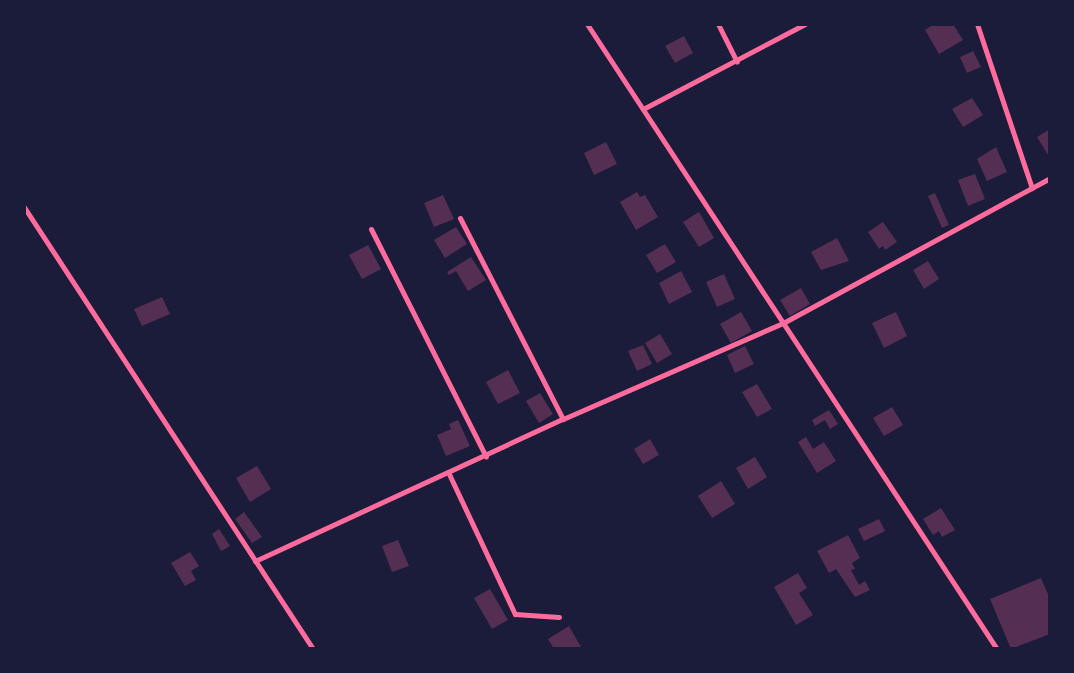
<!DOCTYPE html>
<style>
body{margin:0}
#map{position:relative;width:1074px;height:673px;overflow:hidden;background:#1b1b3a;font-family:Ubuntu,sans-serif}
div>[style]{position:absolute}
.building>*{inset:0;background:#542f53}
.minor>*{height:5px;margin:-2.5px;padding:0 2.5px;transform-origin:2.5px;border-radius:2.5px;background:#ff6b9d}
span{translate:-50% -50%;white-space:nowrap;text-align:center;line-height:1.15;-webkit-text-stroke:6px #1b1b3a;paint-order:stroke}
.frame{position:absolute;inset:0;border:26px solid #1b1b3a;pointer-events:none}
</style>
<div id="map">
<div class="building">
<i style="clip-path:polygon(934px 24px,953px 24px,963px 40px,939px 54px,925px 30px)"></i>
<i style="clip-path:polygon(684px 36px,693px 53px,675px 63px,665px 46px)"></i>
<i style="clip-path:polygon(973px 51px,981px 67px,967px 73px,960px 57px)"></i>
<i style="clip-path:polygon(972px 98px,983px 115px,963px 127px,952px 109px)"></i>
<i style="clip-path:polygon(1050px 129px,1050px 158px,1037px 137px)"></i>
<i style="clip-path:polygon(606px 142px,617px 164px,594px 175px,584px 153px)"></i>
<i style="clip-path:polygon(996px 147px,1007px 172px,987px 181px,977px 159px)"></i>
<i style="clip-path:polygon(975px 174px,985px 199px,968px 206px,958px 180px)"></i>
<i style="clip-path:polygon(637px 192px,640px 197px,645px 195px,658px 217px,636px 230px,620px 202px)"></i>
<i style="clip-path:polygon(935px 193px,949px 225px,942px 228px,928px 196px)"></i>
<i style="clip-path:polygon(443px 195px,454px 219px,434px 227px,424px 203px)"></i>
<i style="clip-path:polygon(699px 212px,714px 238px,699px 247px,683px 222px)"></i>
<i style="clip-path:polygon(883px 222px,897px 242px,885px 250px,883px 246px,879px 249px,868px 232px)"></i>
<i style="clip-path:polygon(456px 227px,467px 244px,445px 258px,434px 240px)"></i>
<i style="clip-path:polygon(837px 238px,849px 261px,821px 270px,811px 252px)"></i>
<i style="clip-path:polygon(665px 244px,676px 262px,657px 273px,646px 255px)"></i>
<i style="clip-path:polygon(368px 245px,381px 269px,362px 279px,349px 255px)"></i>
<i style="clip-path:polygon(471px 257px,486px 280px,468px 291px,456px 271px,449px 275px,447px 272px)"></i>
<i style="clip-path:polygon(928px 261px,939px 279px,924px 289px,913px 270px)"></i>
<i style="clip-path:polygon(681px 271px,692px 292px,669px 304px,659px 283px)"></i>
<i style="clip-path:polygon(724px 274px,735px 299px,717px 307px,706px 282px)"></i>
<i style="clip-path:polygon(801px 288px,810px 304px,790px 316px,780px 300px)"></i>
<i style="clip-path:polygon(162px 297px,170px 314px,142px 326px,134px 309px)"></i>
<i style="clip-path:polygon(741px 312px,752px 331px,731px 343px,720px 324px)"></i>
<i style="clip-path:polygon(896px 312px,907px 336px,884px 348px,872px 323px)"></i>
<i style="clip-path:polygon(660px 334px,672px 354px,657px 363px,645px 343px)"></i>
<i style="clip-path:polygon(643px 345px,652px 364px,637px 371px,628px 351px)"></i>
<i style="clip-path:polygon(745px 346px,754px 364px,735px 373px,727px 355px)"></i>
<i style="clip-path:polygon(508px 370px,520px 393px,498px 404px,486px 382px)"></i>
<i style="clip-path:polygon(757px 384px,772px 409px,757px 417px,742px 392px)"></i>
<i style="clip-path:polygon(540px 393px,553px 414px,539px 423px,526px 401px)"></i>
<i style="clip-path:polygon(892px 407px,903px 425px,884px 436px,873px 418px)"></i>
<i style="clip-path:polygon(829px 410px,838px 424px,830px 429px,825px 420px,815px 426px,812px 420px)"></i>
<i style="clip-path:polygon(458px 420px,470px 446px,446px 456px,437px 435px,451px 429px,449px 424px)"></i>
<i style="clip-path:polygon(806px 437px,813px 449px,824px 442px,836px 461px,817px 473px,798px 442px)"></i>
<i style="clip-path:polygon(650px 439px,659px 455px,643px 464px,634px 449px)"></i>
<i style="clip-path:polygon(755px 457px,767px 477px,748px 489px,736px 468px)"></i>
<i style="clip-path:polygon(257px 466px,271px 489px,250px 502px,236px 478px)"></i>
<i style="clip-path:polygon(721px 481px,735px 504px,712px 518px,698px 496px)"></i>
<i style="clip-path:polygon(941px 508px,955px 530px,942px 537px,939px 531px,933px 535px,923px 519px)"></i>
<i style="clip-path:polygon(244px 512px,262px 537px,252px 543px,235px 519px)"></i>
<i style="clip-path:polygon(879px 519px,885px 531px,864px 541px,858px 529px)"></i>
<i style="clip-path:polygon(219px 529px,230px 546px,221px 551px,212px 534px)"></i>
<i style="clip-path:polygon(848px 535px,860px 558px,852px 563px,855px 569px,851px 570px,859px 585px,865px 581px,870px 590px,855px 597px,836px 569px,829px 573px,817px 551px)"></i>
<i style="clip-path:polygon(398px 540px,409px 566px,392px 572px,382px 546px)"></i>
<i style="clip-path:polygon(190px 552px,199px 566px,191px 571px,196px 580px,185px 586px,171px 563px)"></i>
<i style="clip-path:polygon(798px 573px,807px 588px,799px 593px,813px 615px,796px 625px,774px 587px)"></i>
<i style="clip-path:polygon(1041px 578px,1050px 599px,1050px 634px,1011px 649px,990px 599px)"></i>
<i style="clip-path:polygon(490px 589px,508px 620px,492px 629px,474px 598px)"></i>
<i style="clip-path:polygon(569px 626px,581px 647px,554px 649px,548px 639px)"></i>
</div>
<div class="minor">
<i style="left:587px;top:24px;width:747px;rotate:56.74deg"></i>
<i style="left:718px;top:24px;width:42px;rotate:63.4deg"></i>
<i style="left:977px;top:24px;width:173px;rotate:71.5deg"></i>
<i style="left:643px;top:109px;width:183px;rotate:-27.7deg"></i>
<i style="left:24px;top:207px;width:528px;rotate:56.82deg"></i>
<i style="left:460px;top:218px;width:226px;rotate:62.9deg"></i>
<i style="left:371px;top:229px;width:255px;rotate:63.2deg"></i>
<i style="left:449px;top:474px;width:155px;rotate:64.8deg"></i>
<i style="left:515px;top:614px;width:44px;rotate:3.9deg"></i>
<i style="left:255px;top:561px;width:339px;rotate:-24.8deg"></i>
<i style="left:563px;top:419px;width:240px;rotate:-23.6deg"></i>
<i style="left:783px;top:323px;width:304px;rotate:-28.5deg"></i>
</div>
<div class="frame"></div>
</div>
